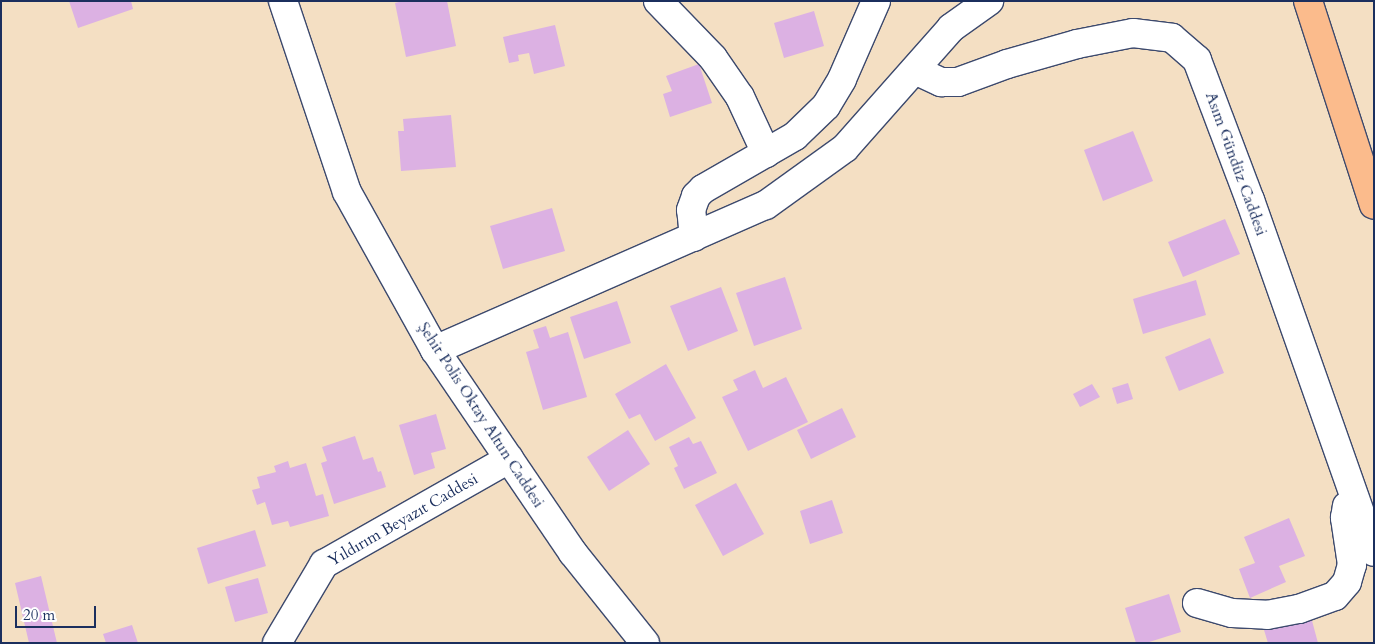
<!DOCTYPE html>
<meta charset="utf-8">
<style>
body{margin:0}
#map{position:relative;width:1375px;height:644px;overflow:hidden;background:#f4dfc3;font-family:Cardo,serif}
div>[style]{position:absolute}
.building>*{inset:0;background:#dcb1e3}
.roads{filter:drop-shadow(1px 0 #3c496d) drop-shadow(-1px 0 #3c496d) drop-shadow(0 1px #3c496d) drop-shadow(0 -1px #3c496d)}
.minor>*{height:28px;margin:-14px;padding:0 14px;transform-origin:14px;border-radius:14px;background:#fff}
.highway>*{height:28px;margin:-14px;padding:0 14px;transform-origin:14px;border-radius:14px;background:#fbbb8c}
span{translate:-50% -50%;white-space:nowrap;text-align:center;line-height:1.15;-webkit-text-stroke:4px #fff;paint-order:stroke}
.street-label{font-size:16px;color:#1b2f5e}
.frame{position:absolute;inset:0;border:2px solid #1b2f5e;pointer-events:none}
.scale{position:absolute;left:15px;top:606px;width:81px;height:22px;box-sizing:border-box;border:2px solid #1b2f5e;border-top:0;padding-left:6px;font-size:15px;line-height:18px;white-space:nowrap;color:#1b2f5e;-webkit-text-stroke:4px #fff;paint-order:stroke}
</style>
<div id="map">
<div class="building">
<i style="clip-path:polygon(69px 1px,131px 1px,133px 9px,78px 28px)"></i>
<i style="clip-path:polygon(403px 1px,447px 1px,456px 46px,406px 57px,395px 3px)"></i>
<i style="clip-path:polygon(814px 11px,824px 46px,784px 58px,774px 23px)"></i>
<i style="clip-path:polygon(555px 25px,565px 66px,534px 74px,529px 53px,518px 55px,519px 61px,509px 63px,503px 37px)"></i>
<i style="clip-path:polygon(699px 64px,712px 103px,670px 117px,663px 94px,672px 91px,666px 76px)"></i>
<i style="clip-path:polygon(451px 115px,456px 167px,401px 171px,398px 131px,404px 131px,403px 119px)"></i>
<i style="clip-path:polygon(1133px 131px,1153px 181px,1103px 201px,1084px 150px)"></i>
<i style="clip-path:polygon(552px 208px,565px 251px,503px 269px,490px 226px)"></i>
<i style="clip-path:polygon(1225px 219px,1240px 254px,1183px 277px,1168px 242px)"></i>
<i style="clip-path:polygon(785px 277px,802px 329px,754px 346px,736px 293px)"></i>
<i style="clip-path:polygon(1196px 280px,1206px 315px,1143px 334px,1133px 299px)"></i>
<i style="clip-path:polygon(721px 287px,738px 331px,688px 351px,670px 306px)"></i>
<i style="clip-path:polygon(617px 301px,631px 343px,584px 359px,570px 317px)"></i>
<i style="clip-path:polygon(546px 326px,550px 338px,568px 332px,587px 397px,543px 410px,526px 352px,539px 348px,533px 330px)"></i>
<i style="clip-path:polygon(1210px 338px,1224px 373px,1179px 391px,1165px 357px)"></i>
<i style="clip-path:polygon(666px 364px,696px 418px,655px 441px,640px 414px,629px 419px,615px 394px)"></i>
<i style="clip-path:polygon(755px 370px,763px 388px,786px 377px,808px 422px,748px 451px,722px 397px,738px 390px,733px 380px)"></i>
<i style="clip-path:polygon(1128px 383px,1133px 399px,1117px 404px,1112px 388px)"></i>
<i style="clip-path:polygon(1092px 384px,1100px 397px,1080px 407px,1073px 394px)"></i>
<i style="clip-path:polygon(842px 408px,856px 437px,811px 459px,797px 430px)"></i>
<i style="clip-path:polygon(436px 414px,446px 449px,431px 453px,435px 468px,414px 475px,399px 425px)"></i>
<i style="clip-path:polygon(628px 430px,650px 464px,609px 491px,587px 457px)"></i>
<i style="clip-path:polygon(355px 436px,363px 460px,373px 457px,378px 472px,381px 471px,386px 487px,334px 504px,321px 463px,327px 461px,322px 447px)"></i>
<i style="clip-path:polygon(689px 437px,693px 444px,701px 441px,717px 473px,684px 489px,674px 468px,678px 466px,669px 447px)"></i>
<i style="clip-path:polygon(288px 461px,290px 468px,306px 463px,316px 496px,323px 494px,329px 516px,290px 527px,288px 521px,272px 525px,265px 502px,257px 505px,252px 490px,260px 488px,257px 477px,276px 472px,274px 466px)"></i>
<i style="clip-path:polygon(736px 483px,764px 534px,723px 556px,695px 505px)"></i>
<i style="clip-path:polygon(832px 500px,843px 533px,810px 544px,800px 511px)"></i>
<i style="clip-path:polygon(1289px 518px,1305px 556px,1279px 566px,1286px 582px,1250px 598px,1239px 569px,1255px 563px,1244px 537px)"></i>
<i style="clip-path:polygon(255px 530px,266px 566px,208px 584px,197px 548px)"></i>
<i style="clip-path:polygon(41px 576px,57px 643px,29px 643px,15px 583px)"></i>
<i style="clip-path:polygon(258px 578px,268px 613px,235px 622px,225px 587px)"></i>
<i style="clip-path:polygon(1169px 594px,1181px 632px,1146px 643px,1136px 643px,1125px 608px)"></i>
<i style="clip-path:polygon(1311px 617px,1318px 643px,1268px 643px,1264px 630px)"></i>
<i style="clip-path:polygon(132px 625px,138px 643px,106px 643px,103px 634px)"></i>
</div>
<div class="roads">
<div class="minor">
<i style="left:283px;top:1px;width:201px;rotate:71.5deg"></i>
<i style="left:347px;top:192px;width:181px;rotate:60.9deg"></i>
<i style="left:435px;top:350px;width:245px;rotate:55.8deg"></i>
<i style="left:573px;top:553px;width:115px;rotate:51.3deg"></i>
<i style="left:658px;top:1px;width:79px;rotate:46deg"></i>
<i style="left:713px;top:58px;width:47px;rotate:55.3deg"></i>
<i style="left:740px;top:97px;width:62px;rotate:65.1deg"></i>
<i style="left:915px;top:70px;width:29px;rotate:25deg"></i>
<i style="left:941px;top:82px;width:17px"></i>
<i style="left:958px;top:82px;width:52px;rotate:-20.2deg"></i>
<i style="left:1007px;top:64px;width:73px;rotate:-15.9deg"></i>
<i style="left:1077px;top:44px;width:57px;rotate:-11.1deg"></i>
<i style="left:1133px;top:33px;width:39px;rotate:7deg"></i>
<i style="left:1172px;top:38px;width:33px;rotate:41deg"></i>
<i style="left:1197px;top:60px;width:150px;rotate:69.3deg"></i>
<i style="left:1250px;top:200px;width:373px;rotate:70.6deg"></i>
<i style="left:694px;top:237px;width:27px;rotate:-96deg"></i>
<i style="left:691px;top:210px;width:15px;rotate:-70deg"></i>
<i style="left:696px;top:196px;width:10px;rotate:-45deg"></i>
<i style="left:703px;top:189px;width:106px;rotate:-29.9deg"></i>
<i style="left:795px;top:136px;width:43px;rotate:-44.1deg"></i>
<i style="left:826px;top:106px;width:31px;rotate:-59deg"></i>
<i style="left:842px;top:79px;width:85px;rotate:-66.4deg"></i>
<i style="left:435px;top:350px;width:361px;rotate:-23.7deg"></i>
<i style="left:766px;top:205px;width:97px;rotate:-35.8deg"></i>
<i style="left:845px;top:148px;width:160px;rotate:-48.5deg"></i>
<i style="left:951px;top:28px;width:47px;rotate:-35.4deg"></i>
<i style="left:1197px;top:603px;width:36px;rotate:16deg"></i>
<i style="left:1232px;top:613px;width:35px;rotate:3deg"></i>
<i style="left:1267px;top:615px;width:33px;rotate:-11deg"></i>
<i style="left:1299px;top:609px;width:38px;rotate:-20deg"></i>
<i style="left:1335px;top:596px;width:18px;rotate:-49deg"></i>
<i style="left:1347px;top:582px;width:18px;rotate:-74deg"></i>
<i style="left:1352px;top:565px;width:48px;rotate:-98.5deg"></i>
<i style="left:1345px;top:518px;width:12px;rotate:-81deg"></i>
<i style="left:277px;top:643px;width:92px;rotate:-59.3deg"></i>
<i style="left:324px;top:564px;width:213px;rotate:-29.6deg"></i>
</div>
<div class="highway">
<i style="left:1308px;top:1px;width:214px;rotate:72.1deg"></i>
</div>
</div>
<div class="street-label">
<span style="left:1236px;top:164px;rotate:70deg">Asım Gündüz Caddesi</span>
<span style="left:481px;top:415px;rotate:57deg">Şehit Polis Oktay Altun Caddesi</span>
<span style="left:403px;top:520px;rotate:-30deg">Yıldırım Beyazıt Caddesi</span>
</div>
<div class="frame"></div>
<div class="scale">20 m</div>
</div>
